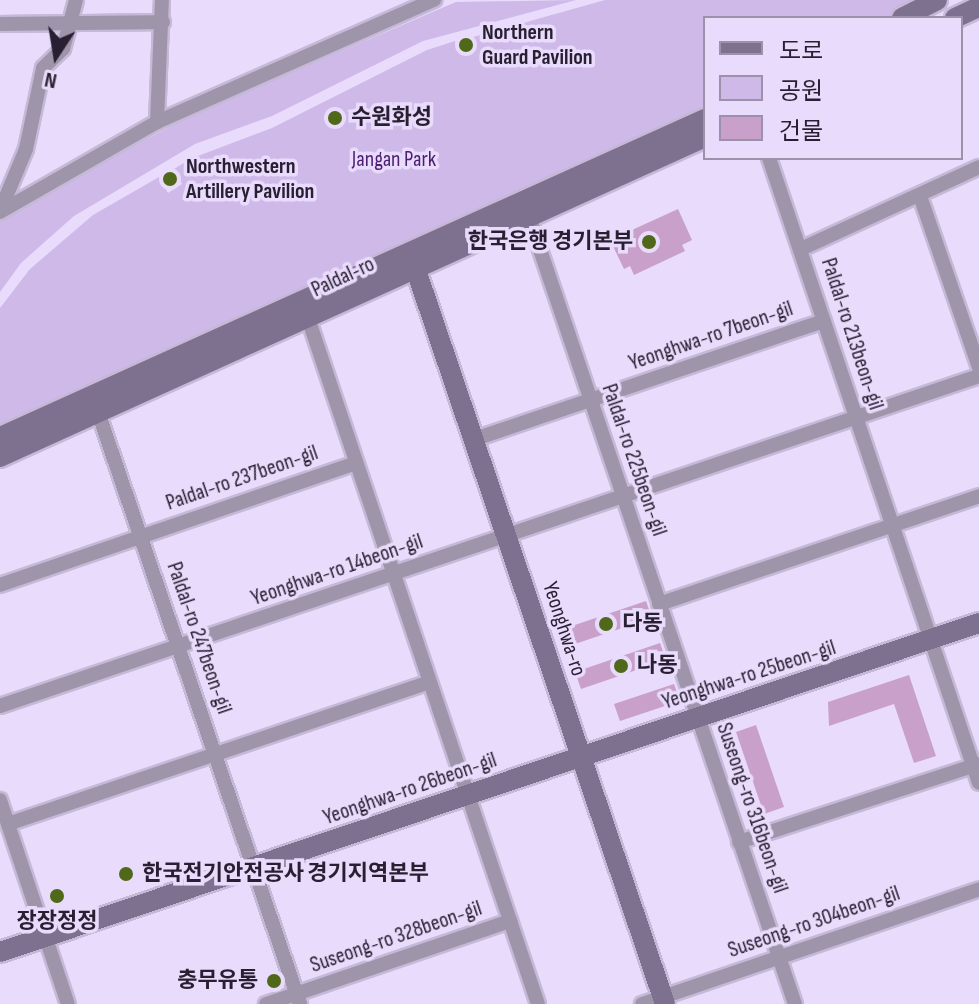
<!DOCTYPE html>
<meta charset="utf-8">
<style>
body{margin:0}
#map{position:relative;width:979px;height:1004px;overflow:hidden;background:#e9dbfb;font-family:"Sofia Sans Condensed","Noto Sans KR",sans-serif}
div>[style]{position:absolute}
.green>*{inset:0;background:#cfb9e8}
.building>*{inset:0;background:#c9a0c9}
.roads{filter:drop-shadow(2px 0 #c6b9d7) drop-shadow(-2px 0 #c6b9d7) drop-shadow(0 2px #c6b9d7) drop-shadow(0 -2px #c6b9d7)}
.street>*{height:14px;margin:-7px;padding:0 7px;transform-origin:7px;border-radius:7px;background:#9f95ab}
.secondary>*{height:20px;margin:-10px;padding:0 10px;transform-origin:10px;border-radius:10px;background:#7e708f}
.dots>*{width:22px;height:22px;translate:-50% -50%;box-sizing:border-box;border:4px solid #e9dbfb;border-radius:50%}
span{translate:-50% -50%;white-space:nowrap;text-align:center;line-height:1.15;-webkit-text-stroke:7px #e9dbfb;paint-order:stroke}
.poi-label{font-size:22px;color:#281f32;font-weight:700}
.left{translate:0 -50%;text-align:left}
.right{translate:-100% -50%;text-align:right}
.park-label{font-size:22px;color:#4c1e71}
.street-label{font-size:22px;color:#281f32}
.legend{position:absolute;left:703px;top:16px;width:260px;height:144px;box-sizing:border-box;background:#e9dbfb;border:2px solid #9c90ab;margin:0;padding:10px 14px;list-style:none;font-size:24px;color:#281f32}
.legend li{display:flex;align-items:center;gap:16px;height:40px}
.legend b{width:40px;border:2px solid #9c90ab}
.north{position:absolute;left:16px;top:16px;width:80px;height:80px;-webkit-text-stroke:6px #e9dbfb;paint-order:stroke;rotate:192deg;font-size:22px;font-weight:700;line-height:32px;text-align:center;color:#281f32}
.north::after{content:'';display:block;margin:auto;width:28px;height:36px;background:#281f32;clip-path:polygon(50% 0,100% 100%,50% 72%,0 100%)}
</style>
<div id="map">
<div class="green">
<i style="clip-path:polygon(576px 0,423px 41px,272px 116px,195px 144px,74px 216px,21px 263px,0 292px,0 217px,190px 116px,456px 2px)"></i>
<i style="clip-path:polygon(605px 0,915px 0,890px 18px,705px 18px,705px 113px,0 429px,0 308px,30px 269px,93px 215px,159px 177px,168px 193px,182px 184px,174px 169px,190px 159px,272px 128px,427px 50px,455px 41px,460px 54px,476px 50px,473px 37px)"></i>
</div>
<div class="building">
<i style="clip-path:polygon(678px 209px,692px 240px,682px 245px,685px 251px,634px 275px,630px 266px,624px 269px,610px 240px)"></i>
<i style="clip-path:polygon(646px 601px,652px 618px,566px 647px,560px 630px)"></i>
<i style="clip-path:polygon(660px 643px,666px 660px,581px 689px,575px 672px)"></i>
<i style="clip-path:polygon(909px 675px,936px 756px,914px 763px,894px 704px,829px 726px,828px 702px)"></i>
<i style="clip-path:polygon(674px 684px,680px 701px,620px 721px,614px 704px)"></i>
<i style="clip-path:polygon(756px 725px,784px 807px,764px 814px,736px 732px)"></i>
</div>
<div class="roads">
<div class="street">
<i style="left:0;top:24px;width:163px;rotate:-0.7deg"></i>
<i style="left:157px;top:122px;width:122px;rotate:-87.7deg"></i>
<i style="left:769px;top:158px;width:659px;rotate:71.43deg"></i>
<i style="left:920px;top:196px;width:181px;rotate:71deg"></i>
<i style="left:0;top:211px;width:67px;rotate:-67.2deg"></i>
<i style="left:26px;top:149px;width:83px;rotate:-78.1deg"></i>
<i style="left:43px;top:68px;width:28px;rotate:-44deg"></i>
<i style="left:63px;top:49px;width:51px;rotate:-75.1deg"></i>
<i style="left:0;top:212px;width:181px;rotate:-29.8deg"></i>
<i style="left:157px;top:122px;width:303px;rotate:-23.8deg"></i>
<i style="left:529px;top:217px;width:831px;rotate:71.33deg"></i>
<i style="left:801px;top:249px;width:196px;rotate:-24.7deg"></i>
<i style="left:305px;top:309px;width:733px;rotate:71.47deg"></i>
<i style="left:98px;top:412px;width:626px;rotate:71.16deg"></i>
<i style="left:475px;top:439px;width:368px;rotate:-18.7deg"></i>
<i style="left:0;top:585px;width:376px;rotate:-18.9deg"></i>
<i style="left:659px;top:604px;width:338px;rotate:-18.6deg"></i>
<i style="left:0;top:706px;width:1033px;rotate:-18.63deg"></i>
<i style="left:0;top:800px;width:215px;rotate:71.6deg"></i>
<i style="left:8px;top:824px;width:444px;rotate:-18.6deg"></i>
<i style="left:739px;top:842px;width:252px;rotate:-18deg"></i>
<i style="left:266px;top:1004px;width:258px;rotate:-18.8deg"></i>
<i style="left:642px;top:1004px;width:356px;rotate:-18.8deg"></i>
</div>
<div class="secondary">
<i style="left:902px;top:18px;width:39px;rotate:-27deg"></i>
<i style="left:955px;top:18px;width:26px;rotate:-25deg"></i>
<i style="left:416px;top:270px;width:775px;rotate:71.26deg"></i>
<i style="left:0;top:437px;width:773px;rotate:-24.28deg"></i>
<i style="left:0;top:457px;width:774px;rotate:-24.41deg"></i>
<i style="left:0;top:952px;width:1033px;rotate:-18.58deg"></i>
</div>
</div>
<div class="dots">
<i style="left:466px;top:45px;background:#4f6819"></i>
<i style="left:335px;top:118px;background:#4f6819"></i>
<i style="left:170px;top:179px;background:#4f6819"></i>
<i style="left:649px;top:242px;background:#4f6819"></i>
<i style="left:606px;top:624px;background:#4f6819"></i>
<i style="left:621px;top:666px;background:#4f6819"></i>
<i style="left:126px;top:874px;background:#4f6819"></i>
<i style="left:57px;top:896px;background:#4f6819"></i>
<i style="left:274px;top:981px;background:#4f6819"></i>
</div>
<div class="poi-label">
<span class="left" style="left:482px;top:45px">Northern<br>Guard Pavilion</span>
<span class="left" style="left:351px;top:118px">수원화성</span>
<span class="left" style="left:186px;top:179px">Northwestern<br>Artillery Pavilion</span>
<span class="right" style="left:633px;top:242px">한국은행 경기본부</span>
<span class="left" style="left:622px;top:624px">다동</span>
<span class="left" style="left:637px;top:666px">나동</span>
<span class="left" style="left:142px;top:874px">한국전기안전공사 경기지역본부</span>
<span style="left:57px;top:922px">장장정정</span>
<span class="right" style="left:258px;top:981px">충무유통</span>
</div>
<div class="park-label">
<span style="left:394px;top:160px">Jangan Park</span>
</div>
<div class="street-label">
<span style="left:343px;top:277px;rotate:-25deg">Paldal-ro</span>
<span style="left:852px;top:334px;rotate:72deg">Paldal-ro 213beon-gil</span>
<span style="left:711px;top:336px;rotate:-19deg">Yeonghwa-ro 7beon-gil</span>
<span style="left:634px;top:460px;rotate:71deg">Paldal-ro 225beon-gil</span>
<span style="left:242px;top:478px;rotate:-19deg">Paldal-ro 237beon-gil</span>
<span style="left:337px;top:570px;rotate:-19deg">Yeonghwa-ro 14beon-gil</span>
<span style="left:564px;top:629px;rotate:72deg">Yeonghwa-ro</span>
<span style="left:199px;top:638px;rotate:71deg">Paldal-ro 247beon-gil</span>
<span style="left:749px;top:675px;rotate:-18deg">Yeonghwa-ro 25beon-gil</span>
<span style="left:410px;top:789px;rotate:-19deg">Yeonghwa-ro 26beon-gil</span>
<span style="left:752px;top:808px;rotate:71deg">Suseong-ro 316beon-gil</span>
<span style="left:814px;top:922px;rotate:-19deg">Suseong-ro 304beon-gil</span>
<span style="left:396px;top:937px;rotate:-19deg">Suseong-ro 328beon-gil</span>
</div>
<ul class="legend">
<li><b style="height:10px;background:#7e708f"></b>도로</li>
<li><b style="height:22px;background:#cfb9e8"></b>공원</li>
<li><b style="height:22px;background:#c9a0c9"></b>건물</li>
</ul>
<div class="north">N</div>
</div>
